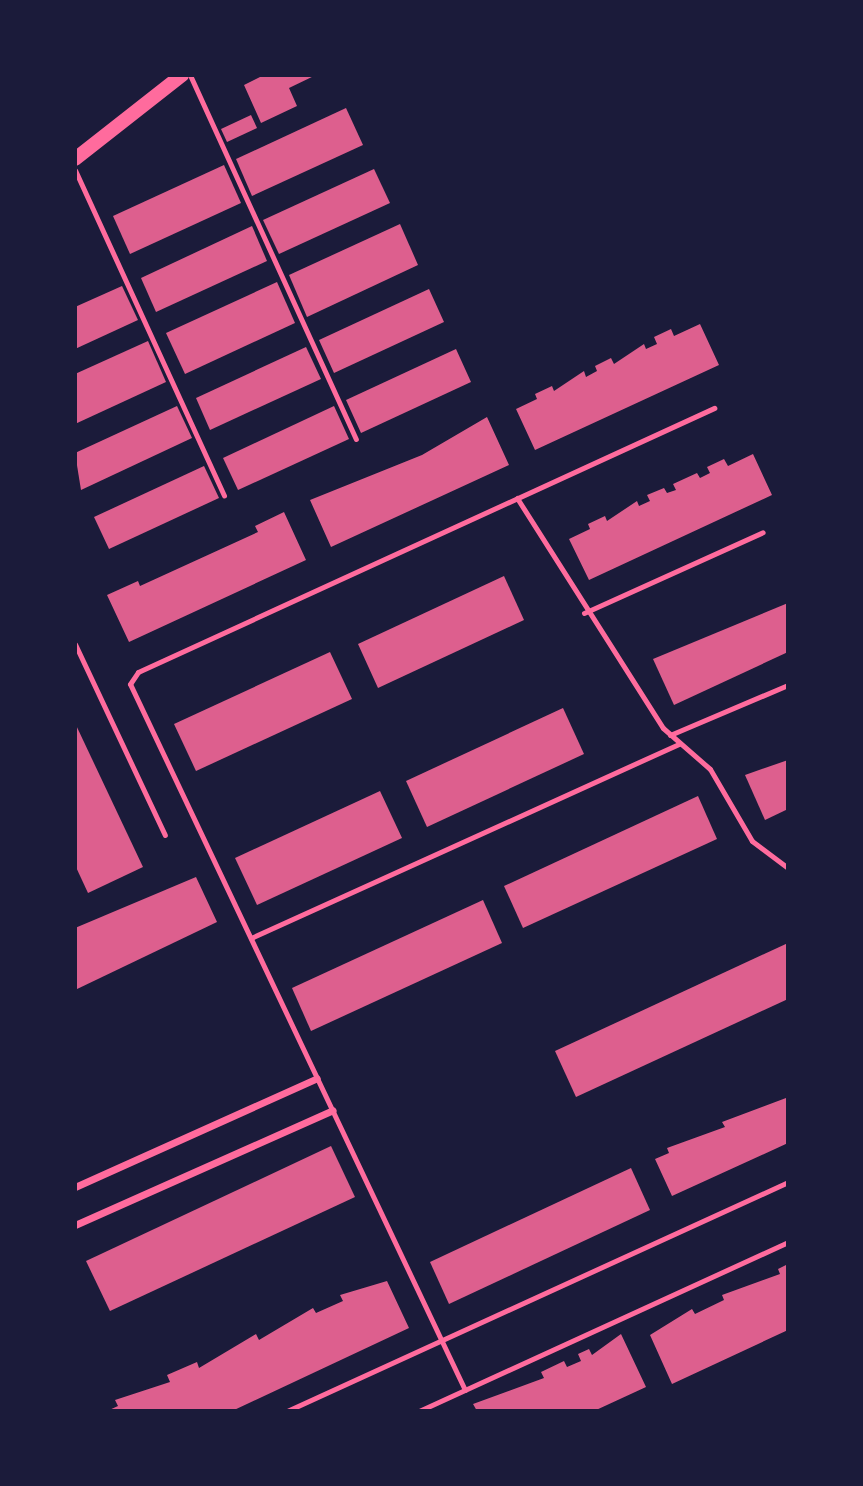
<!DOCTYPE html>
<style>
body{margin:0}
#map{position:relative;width:863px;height:1486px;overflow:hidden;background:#1b1b3a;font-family:Arial,sans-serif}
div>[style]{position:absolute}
.building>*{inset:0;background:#dd5f8e}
.service>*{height:5px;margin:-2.5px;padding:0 2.5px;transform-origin:2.5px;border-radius:2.5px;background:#ff6b9d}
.minor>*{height:7px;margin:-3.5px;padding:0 3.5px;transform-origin:3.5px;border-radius:3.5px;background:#ff6b9d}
.secondary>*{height:14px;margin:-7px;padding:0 7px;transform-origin:7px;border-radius:7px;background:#ff6b9d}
span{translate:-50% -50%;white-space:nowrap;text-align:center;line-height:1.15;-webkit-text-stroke:6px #1b1b3a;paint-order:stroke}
.frame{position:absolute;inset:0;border:77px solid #1b1b3a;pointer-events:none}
</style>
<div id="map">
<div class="building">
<i style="clip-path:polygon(264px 75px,316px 75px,289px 88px,297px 106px,261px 123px,244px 85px)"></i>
<i style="clip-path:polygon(346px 108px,363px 145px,252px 196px,236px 159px)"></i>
<i style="clip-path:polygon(251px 115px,257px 128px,227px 142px,221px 129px)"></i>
<i style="clip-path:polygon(224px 165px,241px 203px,130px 254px,113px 216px)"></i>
<i style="clip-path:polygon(374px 169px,390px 203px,279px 254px,263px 220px)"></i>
<i style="clip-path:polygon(400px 224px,418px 265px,307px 317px,289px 275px)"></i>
<i style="clip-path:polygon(252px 226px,267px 261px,156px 312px,141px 278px)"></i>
<i style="clip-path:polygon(277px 282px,295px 323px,185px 374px,166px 333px)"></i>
<i style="clip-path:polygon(122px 286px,138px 320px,75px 349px,75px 307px)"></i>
<i style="clip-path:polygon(429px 289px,444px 322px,334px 373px,319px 340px)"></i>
<i style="clip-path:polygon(700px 324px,719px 365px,535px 450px,516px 409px,537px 399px,535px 394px,552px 386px,554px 391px,584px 371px,586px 377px,597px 371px,595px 366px,611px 358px,614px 364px,644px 344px,646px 349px,657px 344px,654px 337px,671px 329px,674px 336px)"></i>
<i style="clip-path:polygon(148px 341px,166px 382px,75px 424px,75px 374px)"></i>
<i style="clip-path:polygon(306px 347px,321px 379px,210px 430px,196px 398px)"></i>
<i style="clip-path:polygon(456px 349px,471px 382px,361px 433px,346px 400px)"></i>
<i style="clip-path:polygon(177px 406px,192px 438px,81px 490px,75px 453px)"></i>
<i style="clip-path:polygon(334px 406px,349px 439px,238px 490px,223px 458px)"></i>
<i style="clip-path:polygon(487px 417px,509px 465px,331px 547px,310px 500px,422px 455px)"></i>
<i style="clip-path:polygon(753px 454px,772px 495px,589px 580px,569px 539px,590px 529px,588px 524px,605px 516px,607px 521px,637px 501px,639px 506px,650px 501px,647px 495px,664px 488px,667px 493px,676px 490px,673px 484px,697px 473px,700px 478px,710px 473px,707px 467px,724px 459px,728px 466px)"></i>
<i style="clip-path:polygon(204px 466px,219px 498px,109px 549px,94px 517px)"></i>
<i style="clip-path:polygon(284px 512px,306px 560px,129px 642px,107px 595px,138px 581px,140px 586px,258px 532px,255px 526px)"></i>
<i style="clip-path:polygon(504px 576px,524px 620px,378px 688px,358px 644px)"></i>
<i style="clip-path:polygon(788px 603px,788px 652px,674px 705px,653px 659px)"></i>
<i style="clip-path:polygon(330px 652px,352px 699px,196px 771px,174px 724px)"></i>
<i style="clip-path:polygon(563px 708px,584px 754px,427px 827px,406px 781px)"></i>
<i style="clip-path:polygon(75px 723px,143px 867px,88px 893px,75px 865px)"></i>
<i style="clip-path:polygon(788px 760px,788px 809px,765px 820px,745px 775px)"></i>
<i style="clip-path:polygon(380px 791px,402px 838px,257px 905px,235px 858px)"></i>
<i style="clip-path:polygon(698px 796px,717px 839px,523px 928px,504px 886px)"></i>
<i style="clip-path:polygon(196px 877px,217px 922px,75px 990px,75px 928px)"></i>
<i style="clip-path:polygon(483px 900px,502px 943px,311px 1031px,292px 988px)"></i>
<i style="clip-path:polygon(788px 943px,788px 999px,576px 1097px,555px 1051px)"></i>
<i style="clip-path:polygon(788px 1092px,788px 1143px,672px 1196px,655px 1159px,669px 1153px,667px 1148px,725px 1127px,722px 1122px,786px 1098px)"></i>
<i style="clip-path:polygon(331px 1146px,355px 1197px,110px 1311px,86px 1261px)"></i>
<i style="clip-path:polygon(631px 1168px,650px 1210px,449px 1304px,430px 1262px)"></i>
<i style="clip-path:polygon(788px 1264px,788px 1330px,672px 1384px,650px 1335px,692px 1309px,695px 1314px,724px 1300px,722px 1295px,780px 1274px,778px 1269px)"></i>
<i style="clip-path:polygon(387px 1281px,409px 1328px,232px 1411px,107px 1411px,118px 1406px,115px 1400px,170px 1382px,167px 1375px,197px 1362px,199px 1368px,256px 1334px,259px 1340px,313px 1308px,316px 1313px,343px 1301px,340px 1295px)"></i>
<i style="clip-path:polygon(621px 1334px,646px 1387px,594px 1411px,477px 1411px,473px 1404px,544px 1378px,541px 1372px,564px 1361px,567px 1367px,581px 1361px,578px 1354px,589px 1349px,592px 1355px)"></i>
</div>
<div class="service">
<i style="left:190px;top:75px;width:400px;rotate:65.5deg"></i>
<i style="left:75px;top:170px;width:358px;rotate:65.4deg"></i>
<i style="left:517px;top:498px;width:272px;rotate:57.6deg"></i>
<i style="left:663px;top:728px;width:62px;rotate:41.1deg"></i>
<i style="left:710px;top:769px;width:83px;rotate:59.7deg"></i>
<i style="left:752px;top:841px;width:45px;rotate:36.9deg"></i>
<i style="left:584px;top:613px;width:196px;rotate:-24.3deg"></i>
<i style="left:75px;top:644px;width:211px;rotate:64.8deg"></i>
<i style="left:670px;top:735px;width:128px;rotate:-23deg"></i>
<i style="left:251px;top:938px;width:471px;rotate:-24.4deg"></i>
<i style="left:465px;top:1390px;width:781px;rotate:-115.38deg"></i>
<i style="left:130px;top:684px;width:14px;rotate:-56deg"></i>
<i style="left:138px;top:672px;width:634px;rotate:-24.62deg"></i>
<i style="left:287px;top:1411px;width:551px;rotate:-24.56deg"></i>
<i style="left:419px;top:1411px;width:406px;rotate:-24.6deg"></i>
</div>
<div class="minor">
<i style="left:75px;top:1187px;width:265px;rotate:-24.2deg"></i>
<i style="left:75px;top:1225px;width:282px;rotate:-24deg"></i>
</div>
<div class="secondary">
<i style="left:75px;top:159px;width:136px;rotate:-38.1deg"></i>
</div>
<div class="frame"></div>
</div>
